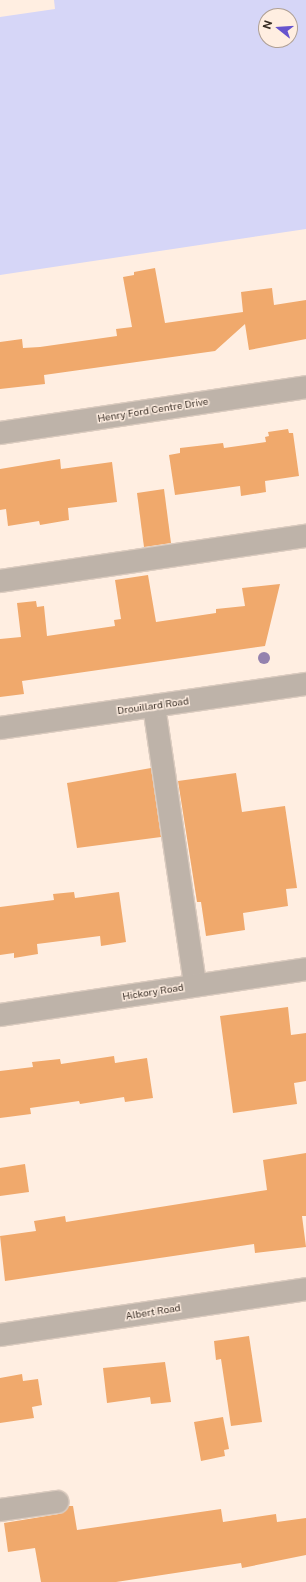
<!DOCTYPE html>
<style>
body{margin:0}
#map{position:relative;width:306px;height:1582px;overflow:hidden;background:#ffeee1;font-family:"Public Sans",sans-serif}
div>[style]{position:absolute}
.green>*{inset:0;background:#d6d6f7}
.building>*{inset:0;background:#f0a96c}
.roads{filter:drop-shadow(1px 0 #dbcbbf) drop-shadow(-1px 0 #dbcbbf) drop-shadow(0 1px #dbcbbf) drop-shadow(0 -1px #dbcbbf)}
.minor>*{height:22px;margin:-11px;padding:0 11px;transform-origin:11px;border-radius:11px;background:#beb3a9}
.trees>*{width:12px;height:12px;margin:-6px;border-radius:50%;background:#9482ae}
span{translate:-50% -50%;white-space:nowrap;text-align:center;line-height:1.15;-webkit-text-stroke:3px #ffeee1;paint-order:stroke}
.street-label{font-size:10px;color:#362c24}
.north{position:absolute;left:258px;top:8px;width:40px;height:40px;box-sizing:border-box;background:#ffeee1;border:1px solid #afa095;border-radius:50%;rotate:287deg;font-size:11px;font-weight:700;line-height:16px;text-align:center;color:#362c24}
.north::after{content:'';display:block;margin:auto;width:14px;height:18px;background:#6754ce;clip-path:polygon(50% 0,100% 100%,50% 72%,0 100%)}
</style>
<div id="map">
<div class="green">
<i style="clip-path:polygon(evenodd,54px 0,306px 0,306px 229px,0 275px,0 17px,55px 9px,54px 0,266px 16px,290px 16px,290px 40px,266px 40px,266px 16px)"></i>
</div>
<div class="building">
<i style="clip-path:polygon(155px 268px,165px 323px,243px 312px,241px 292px,272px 288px,274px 305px,306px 300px,306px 339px,249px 350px,245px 324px,215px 351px,44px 375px,45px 384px,0 389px,0 342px,22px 339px,23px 348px,40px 347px,117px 336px,116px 329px,132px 327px,123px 277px,134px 275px,134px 272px)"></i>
<i style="clip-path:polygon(288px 429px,289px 433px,293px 433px,299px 476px,265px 481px,266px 492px,241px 496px,240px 486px,175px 495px,169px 455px,180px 453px,180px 448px,223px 443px,224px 448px,266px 442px,265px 437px,269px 436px,268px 432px)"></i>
<i style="clip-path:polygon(60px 459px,61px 469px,112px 462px,117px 502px,68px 508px,69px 520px,40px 525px,39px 521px,8px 526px,6px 509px,0 510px,0 469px)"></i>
<i style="clip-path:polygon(164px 489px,171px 543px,144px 547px,137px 493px)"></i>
<i style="clip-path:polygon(148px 575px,156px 622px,216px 613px,216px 609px,245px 606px,242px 588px,280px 584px,265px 646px,22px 681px,24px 694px,0 697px,0 639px,21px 637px,17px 603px,36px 601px,37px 607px,44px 606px,47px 636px,115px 626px,114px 620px,121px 619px,115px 580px)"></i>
<i style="clip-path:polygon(151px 768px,161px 837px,77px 848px,67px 783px)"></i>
<i style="clip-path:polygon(236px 773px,242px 812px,285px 806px,297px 888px,286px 889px,288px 906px,243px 913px,245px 930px,206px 936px,201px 902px,197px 902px,178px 781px)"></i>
<i style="clip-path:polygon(74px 892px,75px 898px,119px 892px,126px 942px,101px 946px,100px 936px,37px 944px,38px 954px,14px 958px,14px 953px,0 955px,0 907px,54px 900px,53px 894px)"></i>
<i style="clip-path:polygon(288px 1007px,291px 1035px,306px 1033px,306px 1081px,294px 1083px,297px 1104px,233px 1113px,220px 1016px)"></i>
<i style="clip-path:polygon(114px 1056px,115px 1063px,147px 1058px,153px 1098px,125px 1102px,124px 1097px,80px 1104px,79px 1101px,30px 1108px,31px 1114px,0 1118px,0 1071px,33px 1067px,32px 1062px,60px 1059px,61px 1064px)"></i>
<i style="clip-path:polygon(306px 1153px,306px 1216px,302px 1216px,306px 1247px,255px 1253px,254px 1244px,5px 1281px,0 1236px,36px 1231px,34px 1221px,65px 1216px,66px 1222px,267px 1190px,263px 1160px)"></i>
<i style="clip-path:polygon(25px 1164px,29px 1192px,0 1196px,0 1168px)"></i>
<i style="clip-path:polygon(249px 1336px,262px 1422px,231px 1426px,221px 1359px,216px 1360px,214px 1341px)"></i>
<i style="clip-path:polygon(165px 1362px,171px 1402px,151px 1404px,150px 1397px,107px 1403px,103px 1368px)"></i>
<i style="clip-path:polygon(22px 1374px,23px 1381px,38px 1379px,42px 1405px,32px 1407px,34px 1418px,0 1423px,0 1378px)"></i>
<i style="clip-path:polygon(223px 1417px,229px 1449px,224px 1450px,225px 1456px,201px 1461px,194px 1422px)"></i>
<i style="clip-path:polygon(69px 1506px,73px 1506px,77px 1530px,221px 1509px,223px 1522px,276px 1514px,277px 1522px,306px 1518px,306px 1555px,242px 1568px,241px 1563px,116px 1582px,41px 1582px,35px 1548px,8px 1552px,4px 1523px,59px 1514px)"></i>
</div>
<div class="roads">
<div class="minor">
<i style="left:0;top:433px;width:309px;rotate:-8.5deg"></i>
<i style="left:0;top:581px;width:309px;rotate:-8.4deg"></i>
<i style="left:154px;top:706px;width:282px;rotate:81.6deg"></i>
<i style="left:0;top:728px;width:309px;rotate:-8.2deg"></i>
<i style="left:0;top:1015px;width:309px;rotate:-8.5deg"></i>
<i style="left:0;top:1335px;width:309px;rotate:-8.5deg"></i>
<i style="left:0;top:1510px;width:58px;rotate:-8deg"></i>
</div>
</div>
<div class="trees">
<i style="left:264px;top:658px"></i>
</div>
<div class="street-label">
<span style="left:153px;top:410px;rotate:-9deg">Henry Ford Centre Drive</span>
<span style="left:153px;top:706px;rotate:-8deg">Drouillard Road</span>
<span style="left:153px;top:992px;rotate:-9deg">Hickory Road</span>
<span style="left:153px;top:1312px;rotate:-9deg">Albert Road</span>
</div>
<div class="north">N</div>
</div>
